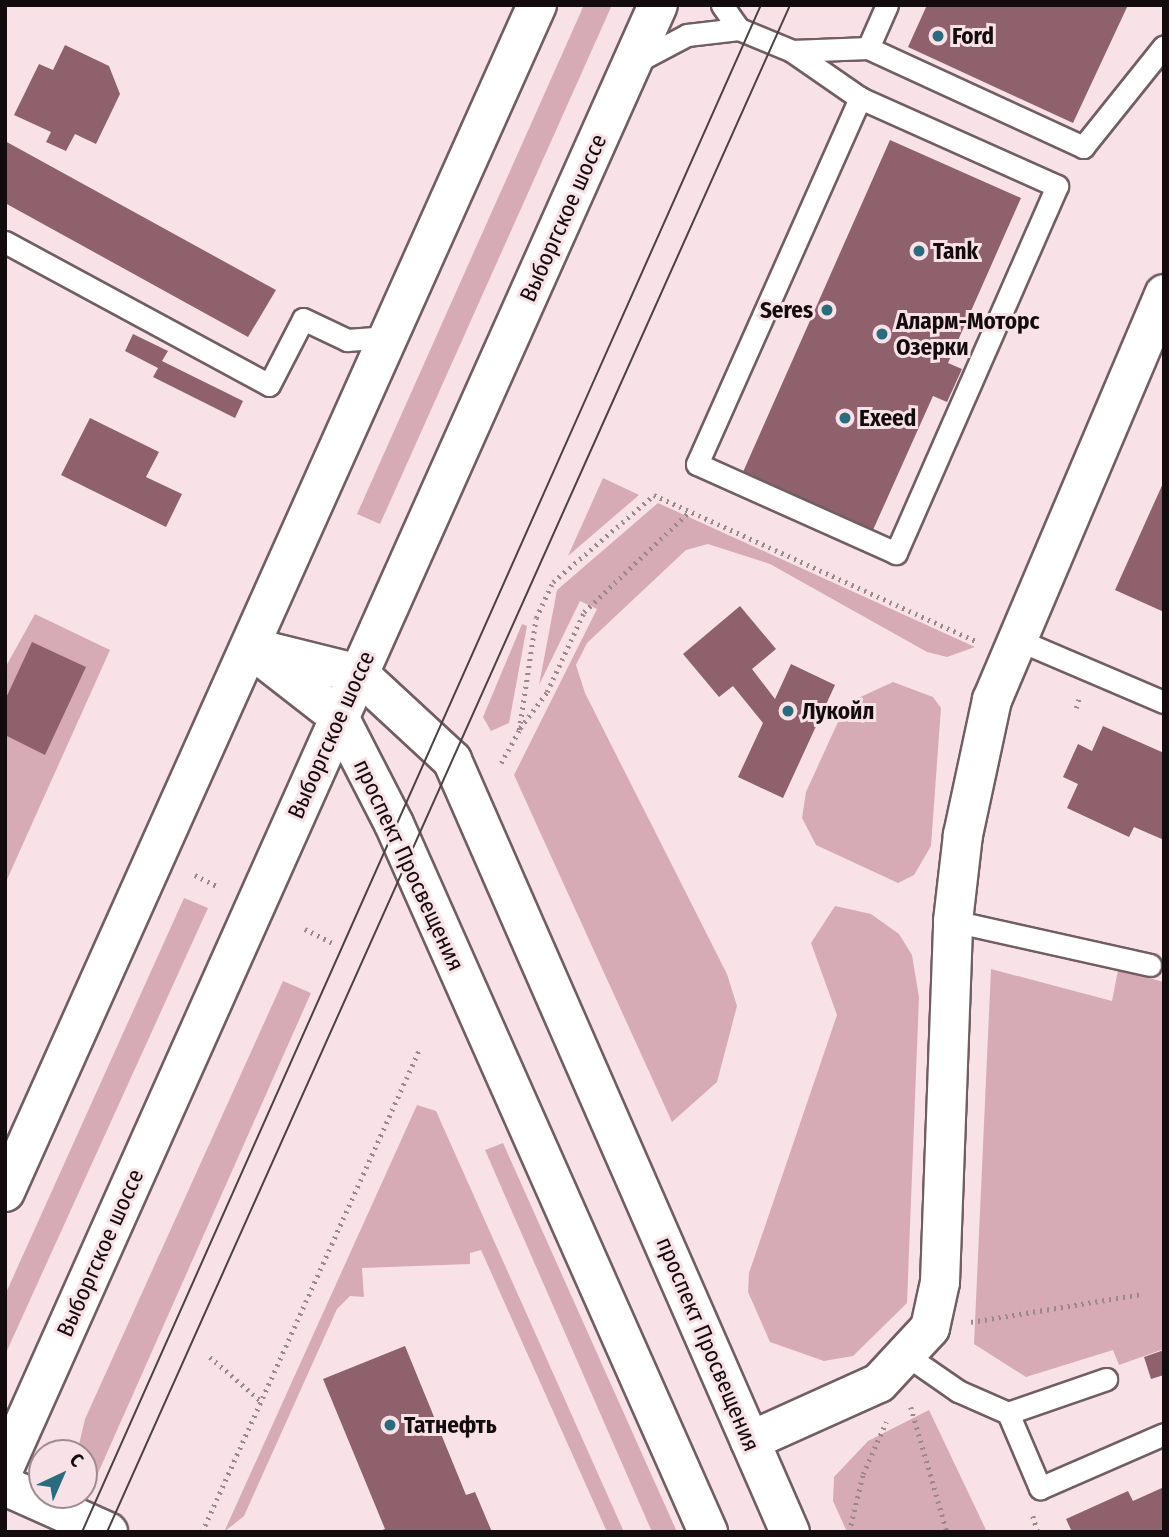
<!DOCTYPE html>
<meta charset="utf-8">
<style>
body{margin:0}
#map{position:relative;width:1169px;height:1537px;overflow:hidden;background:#f9e2e7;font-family:"Fira Sans Condensed",sans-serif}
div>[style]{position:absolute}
.green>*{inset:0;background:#d7abb6}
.building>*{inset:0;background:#8e616d}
.path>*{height:4.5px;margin-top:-2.25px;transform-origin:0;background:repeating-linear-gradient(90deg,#99888c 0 2px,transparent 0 7px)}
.roads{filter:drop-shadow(2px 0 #715e62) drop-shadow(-2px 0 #715e62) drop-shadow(0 2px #715e62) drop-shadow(0 -2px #715e62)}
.service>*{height:21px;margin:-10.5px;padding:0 10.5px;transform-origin:10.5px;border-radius:10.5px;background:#fff}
.minor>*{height:38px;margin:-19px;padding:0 19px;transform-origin:19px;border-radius:19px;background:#fff}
.secondary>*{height:38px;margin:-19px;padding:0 19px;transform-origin:19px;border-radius:19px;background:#fff}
.primary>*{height:38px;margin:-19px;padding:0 19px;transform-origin:19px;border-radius:19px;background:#fff}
.tram>*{height:2px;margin:-1px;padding:0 1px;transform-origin:1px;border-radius:1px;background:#4d4144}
.dots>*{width:19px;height:19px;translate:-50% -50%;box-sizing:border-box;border:4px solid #f9e2e7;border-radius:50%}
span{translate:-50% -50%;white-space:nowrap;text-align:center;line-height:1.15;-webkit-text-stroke:6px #f9e2e7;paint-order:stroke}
.poi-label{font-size:23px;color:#130b0d;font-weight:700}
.left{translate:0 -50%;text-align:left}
.right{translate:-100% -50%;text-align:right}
.street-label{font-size:23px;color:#130b0d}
.frame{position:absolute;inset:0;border:7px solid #130b0d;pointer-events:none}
.north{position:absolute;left:28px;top:1439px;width:70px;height:70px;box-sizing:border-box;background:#f9e2e7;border:2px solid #9d8c90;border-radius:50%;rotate:44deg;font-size:19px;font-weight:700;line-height:28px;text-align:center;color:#130b0d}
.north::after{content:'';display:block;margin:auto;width:24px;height:32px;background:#2a6c7e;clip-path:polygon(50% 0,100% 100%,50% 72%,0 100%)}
</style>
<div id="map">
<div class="green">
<i style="clip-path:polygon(584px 5px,612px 5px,380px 524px,357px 514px)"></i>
<i style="clip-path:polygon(603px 478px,639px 495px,568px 556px)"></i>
<i style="clip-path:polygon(658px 503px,975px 647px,947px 657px,927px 652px,770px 564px,708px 544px,686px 550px,587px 643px,576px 665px,585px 693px,727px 974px,737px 1006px,717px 1082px,672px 1122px,514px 775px,597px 609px,580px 601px,539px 685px,557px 590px)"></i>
<i style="clip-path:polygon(35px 614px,110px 650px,5px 884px,5px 668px)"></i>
<i style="clip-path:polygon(522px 624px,527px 626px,509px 723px,491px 731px,483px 717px)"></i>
<i style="clip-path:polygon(893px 682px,933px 697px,941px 708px,931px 846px,914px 875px,898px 883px,816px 845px,802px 818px,806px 792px,837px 724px,854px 700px)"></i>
<i style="clip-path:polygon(184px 898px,208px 908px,5px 1355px,5px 1295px)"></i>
<i style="clip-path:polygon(835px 906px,871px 914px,899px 934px,912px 955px,919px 997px,907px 1303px,853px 1356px,824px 1361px,770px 1342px,748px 1292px,749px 1273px,837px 1015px,811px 943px)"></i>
<i style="clip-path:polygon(991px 969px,1112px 1001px,1118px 970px,1164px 982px,1164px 1349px,1119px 1365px,1113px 1350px,1026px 1377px,974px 1344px)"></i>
<i style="clip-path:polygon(283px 981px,311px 993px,87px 1498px,84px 1453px,77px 1453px,85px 1419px)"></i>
<i style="clip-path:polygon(417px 1105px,436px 1111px,624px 1532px,607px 1532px,481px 1250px,470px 1253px,470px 1264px,362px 1268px,364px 1297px,350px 1296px,337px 1309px,244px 1516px,224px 1532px)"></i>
<i style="clip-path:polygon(503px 1143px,677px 1532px,652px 1532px,485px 1150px)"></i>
<i style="clip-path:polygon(929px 1410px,987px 1532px,847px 1532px,833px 1501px,834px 1477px,868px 1441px)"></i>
</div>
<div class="building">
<i style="clip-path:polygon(927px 5px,1128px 5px,1073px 123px,908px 47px)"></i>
<i style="clip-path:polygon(65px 45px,109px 66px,120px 94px,96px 144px,75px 134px,66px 151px,46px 142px,51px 132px,14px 115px,39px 64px,53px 70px)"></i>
<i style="clip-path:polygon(890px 140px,1021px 198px,948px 363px,962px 369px,947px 402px,933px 396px,873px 530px,743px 472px)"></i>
<i style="clip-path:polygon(5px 141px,276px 290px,248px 337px,5px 203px)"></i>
<i style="clip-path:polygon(133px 334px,168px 351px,162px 361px,243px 401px,235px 418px,153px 377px,158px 368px,125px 351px)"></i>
<i style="clip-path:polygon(90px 418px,159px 452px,146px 477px,182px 494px,166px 527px,61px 475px)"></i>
<i style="clip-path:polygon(1164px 481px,1164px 612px,1115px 590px)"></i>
<i style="clip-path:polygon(740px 606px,776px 649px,752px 669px,775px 699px,791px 664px,835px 685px,783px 798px,738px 777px,763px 723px,733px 686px,719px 697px,683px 654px)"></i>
<i style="clip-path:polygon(32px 642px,86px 667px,45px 755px,5px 735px,5px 700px)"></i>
<i style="clip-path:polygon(1103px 726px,1164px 753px,1164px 840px,1134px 827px,1129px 837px,1067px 808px,1078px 784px,1063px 777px,1078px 744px,1092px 751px)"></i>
<i style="clip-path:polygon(405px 1346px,466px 1495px,475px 1492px,492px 1532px,377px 1532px,385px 1529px,323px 1379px)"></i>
<i style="clip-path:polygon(1164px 1350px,1164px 1375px,1151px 1379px,1144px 1357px)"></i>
<i style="clip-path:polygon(1164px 1487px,1164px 1532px,1072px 1532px,1066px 1519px,1128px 1491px,1133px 1501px)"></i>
</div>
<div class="path">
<i style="left:1076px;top:708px;width:9px;rotate:-72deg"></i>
<i style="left:520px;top:728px;width:45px;rotate:-53.1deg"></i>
<i style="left:547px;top:692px;width:88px;rotate:-65.2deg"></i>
<i style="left:584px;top:612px;width:146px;rotate:-43.6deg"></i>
<i style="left:501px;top:763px;width:38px;rotate:-61deg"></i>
<i style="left:519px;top:730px;width:113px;rotate:-81.4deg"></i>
<i style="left:536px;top:618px;width:40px;rotate:-65deg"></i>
<i style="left:553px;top:582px;width:133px;rotate:-40.7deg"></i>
<i style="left:654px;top:495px;width:354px;rotate:24.4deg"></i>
<i style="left:195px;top:875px;width:25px;rotate:27deg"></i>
<i style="left:305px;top:929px;width:31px;rotate:27deg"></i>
<i style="left:971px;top:1322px;width:173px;rotate:-9.3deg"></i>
<i style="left:210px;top:1357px;width:67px;rotate:40.8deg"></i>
<i style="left:911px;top:1407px;width:130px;rotate:73.9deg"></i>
<i style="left:1033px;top:1516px;width:17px;rotate:73deg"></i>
<i style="left:202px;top:1532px;width:529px;rotate:-65.76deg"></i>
<i style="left:849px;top:1532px;width:60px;rotate:-76.4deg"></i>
<i style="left:863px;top:1474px;width:57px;rotate:-66.1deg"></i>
</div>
<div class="roads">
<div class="service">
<i style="left:722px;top:5px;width:29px;rotate:55deg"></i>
<i style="left:868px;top:48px;width:47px;rotate:-66.2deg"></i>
<i style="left:792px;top:51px;width:76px;rotate:-2.3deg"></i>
<i style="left:868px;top:48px;width:237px;rotate:24.7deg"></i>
<i style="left:1083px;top:147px;width:129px;rotate:-51.3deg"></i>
<i style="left:634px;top:63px;width:60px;rotate:-27.8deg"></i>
<i style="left:687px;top:35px;width:52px;rotate:-6.6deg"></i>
<i style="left:739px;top:29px;width:57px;rotate:22.5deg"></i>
<i style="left:792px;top:51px;width:83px;rotate:34.7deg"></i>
<i style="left:860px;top:98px;width:216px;rotate:24.1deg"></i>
<i style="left:1057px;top:186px;width:401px;rotate:113.7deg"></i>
<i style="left:896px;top:553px;width:218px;rotate:-155.9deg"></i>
<i style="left:697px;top:464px;width:401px;rotate:-66deg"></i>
<i style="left:5px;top:242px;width:300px;rotate:28.4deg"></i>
<i style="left:269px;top:385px;width:74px;rotate:-62.7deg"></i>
<i style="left:303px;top:319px;width:49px;rotate:25.5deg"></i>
<i style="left:347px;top:340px;width:41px;rotate:-4.2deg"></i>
<i style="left:1016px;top:639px;width:161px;rotate:23.1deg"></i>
<i style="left:953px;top:921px;width:202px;rotate:12.6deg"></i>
<i style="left:909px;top:1357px;width:60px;rotate:34.8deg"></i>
<i style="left:958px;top:1391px;width:55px;rotate:23.7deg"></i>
<i style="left:1008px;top:1413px;width:104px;rotate:-19.1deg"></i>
<i style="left:1008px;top:1413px;width:82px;rotate:66.9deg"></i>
<i style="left:1040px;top:1488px;width:135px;rotate:-23.5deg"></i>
</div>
<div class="minor">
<i style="left:750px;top:1441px;width:141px;rotate:-24.2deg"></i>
<i style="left:879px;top:1383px;width:75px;rotate:-47.2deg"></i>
<i style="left:930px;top:1328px;width:47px;rotate:-77.7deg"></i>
<i style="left:940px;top:1282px;width:361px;rotate:-87.9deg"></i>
<i style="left:953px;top:921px;width:87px;rotate:-83.4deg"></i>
<i style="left:963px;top:835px;width:138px;rotate:-77.9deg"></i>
<i style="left:992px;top:700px;width:441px;rotate:-67deg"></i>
<i style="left:5px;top:1486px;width:113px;rotate:24.1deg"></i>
</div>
<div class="secondary">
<i style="left:250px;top:647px;width:112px;rotate:13.9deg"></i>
<i style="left:359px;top:674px;width:127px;rotate:42.8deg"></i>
<i style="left:452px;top:760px;width:843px;rotate:66.36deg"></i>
<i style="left:262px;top:657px;width:98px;rotate:37.9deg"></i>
<i style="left:339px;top:717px;width:120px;rotate:62.8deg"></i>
<i style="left:394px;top:824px;width:775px;rotate:66.08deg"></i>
</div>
<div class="primary">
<i style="left:5px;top:1192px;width:1301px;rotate:-65.86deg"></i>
<i style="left:5px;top:1466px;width:1600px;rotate:-65.92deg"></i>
</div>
</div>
<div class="tram">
<i style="left:82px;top:1532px;width:1671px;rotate:-66.03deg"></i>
<i style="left:107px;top:1532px;width:1673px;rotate:-65.9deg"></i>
</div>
<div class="dots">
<i style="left:938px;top:36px;background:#2a6c7e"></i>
<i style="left:919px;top:251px;background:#2a6c7e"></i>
<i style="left:827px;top:310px;background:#2a6c7e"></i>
<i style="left:882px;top:334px;background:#2a6c7e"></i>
<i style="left:845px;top:418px;background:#2a6c7e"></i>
<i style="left:788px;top:711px;background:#2a6c7e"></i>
<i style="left:390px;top:1425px;background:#2a6c7e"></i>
</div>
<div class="poi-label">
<span class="left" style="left:952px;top:36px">Ford</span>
<span class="left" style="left:933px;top:251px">Tank</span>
<span class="right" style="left:813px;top:310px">Seres</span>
<span class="left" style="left:896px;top:334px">Аларм-Моторс<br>Озерки</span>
<span class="left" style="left:859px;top:418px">Exeed</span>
<span class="left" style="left:802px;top:711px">Лукойл</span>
<span class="left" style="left:404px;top:1425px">Татнефть</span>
</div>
<div class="street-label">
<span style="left:563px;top:218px;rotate:-66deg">Выборгское шоссе</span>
<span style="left:331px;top:735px;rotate:-66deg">Выборгское шоссе</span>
<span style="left:409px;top:865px;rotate:65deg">проспект Просвещения</span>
<span style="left:100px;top:1253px;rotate:-66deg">Выборгское шоссе</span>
<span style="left:708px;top:1344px;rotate:67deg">проспект Просвещения</span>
</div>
<div class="frame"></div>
<div class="north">С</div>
</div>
